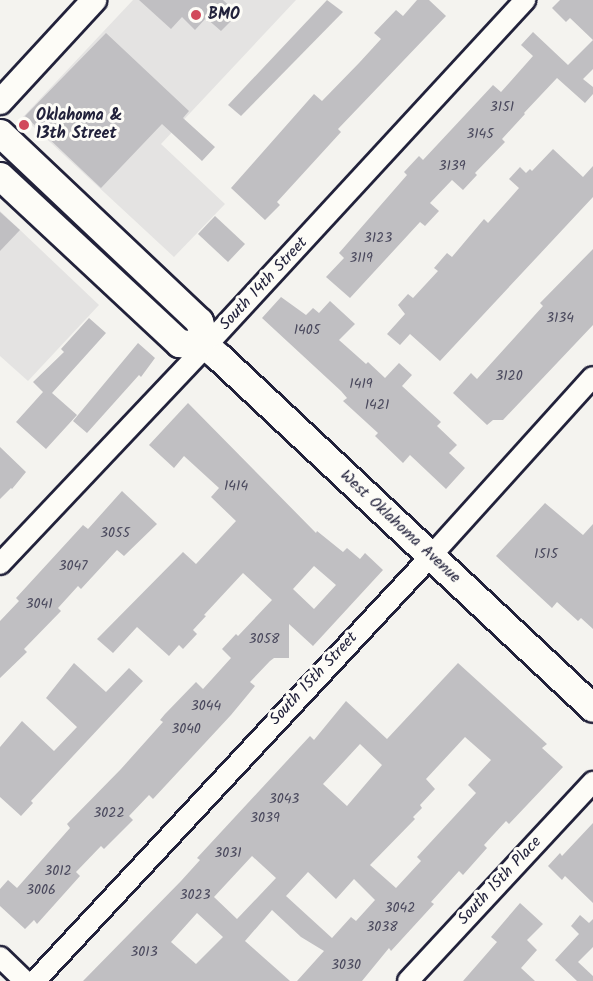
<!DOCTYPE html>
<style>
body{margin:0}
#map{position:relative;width:593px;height:981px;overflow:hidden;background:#f4f3ef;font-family:Kalam,sans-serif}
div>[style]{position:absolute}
.built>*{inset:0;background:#e4e3e2}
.building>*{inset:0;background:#c0bfc2}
.roads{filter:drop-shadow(2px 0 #22223b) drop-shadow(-2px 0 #22223b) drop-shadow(0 2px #22223b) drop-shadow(0 -2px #22223b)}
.minor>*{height:20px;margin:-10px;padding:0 10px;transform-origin:10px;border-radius:10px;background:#fdfcf7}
.tertiary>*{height:24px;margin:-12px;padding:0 12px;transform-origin:12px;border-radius:12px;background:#fdfcf7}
.secondary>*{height:27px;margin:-13.5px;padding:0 13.5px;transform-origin:13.5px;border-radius:13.5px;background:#fdfcf7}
.dots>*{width:16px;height:16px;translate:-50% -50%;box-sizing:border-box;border:3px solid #fdfcf7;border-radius:50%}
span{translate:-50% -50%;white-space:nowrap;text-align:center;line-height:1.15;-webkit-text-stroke:6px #fdfcf7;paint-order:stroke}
.number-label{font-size:14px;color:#4a495d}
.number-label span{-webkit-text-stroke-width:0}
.poi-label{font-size:16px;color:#22223b;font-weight:700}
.left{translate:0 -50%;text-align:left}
.street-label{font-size:16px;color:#22223b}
</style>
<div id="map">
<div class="built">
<i style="clip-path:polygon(133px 0,296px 0,161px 144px,225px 204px,174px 257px,23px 117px)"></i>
<i style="clip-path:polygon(0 211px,99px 305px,28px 381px,0 356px)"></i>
</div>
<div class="building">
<i style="clip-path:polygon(139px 0,223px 0,238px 14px,221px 31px,206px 18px,195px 30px,182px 17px,171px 29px)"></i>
<i style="clip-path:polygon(327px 0,343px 12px,241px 116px,228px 105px)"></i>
<i style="clip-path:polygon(417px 0,429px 0,446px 16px,338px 129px,341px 132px,277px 202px,280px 205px,265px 220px,231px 188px,314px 94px,322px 101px,359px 63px,381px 39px,374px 33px,396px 10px,403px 16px)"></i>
<i style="clip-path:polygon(560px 0,593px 0,593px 40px,570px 18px,566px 22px,552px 8px)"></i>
<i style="clip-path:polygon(533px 32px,568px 65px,593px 40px,593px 69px,583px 79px,593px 87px,593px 94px,585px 103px,557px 78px,524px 113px,525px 114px,502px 139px,505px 142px,475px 173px,477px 175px,463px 190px,452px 180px,430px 203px,439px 211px,425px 226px,420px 222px,350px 298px,326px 277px,344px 258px,339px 253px,407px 175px,404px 172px,419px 156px,423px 160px,493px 85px,501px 92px,533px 56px,521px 45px)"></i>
<i style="clip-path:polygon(106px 33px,189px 111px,183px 118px,215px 147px,202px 161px,162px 124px,101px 188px,25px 116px)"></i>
<i style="clip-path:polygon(553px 149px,583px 177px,593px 166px,593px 197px,440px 361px,410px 334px,400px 345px,387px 334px,405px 314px,398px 305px,408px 294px,413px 298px,438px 271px,434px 268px,447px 253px,452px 257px,484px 219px,488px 223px,519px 188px,509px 179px,520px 167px,526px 173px,530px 169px,532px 171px)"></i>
<i style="clip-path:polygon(0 212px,20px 230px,0 251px)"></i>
<i style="clip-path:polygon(215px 216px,245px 244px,228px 262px,198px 234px)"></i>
<i style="clip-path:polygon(593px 249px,593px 325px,503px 420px,493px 420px,487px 425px,453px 393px,471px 373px,477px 379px,543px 306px,540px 303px)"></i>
<i style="clip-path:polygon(281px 297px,306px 315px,313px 308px,319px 313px,330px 301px,355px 324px,339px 340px,366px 364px,368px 362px,385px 378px,399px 363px,412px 375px,402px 386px,441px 422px,437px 426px,457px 445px,449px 453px,465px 468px,446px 489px,410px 455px,403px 463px,375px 436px,378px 433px,343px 401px,347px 398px,341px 391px,262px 318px)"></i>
<i style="clip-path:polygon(89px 318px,106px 333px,52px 393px,77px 415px,46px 449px,16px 422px,43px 392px,33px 382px,64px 352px,61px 349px)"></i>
<i style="clip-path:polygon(138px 343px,155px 358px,141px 377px,139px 375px,87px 433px,73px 421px)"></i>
<i style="clip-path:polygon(evenodd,188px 403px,316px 533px,317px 531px,343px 552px,347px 548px,360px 559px,365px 553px,383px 570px,313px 646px,289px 624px,289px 658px,274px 658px,270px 661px,250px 682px,255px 686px,231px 715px,153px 799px,149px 795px,129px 816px,133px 820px,104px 849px,101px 846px,76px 872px,80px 876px,37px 924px,34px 920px,25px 929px,0 906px,0 889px,8px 880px,17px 888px,70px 828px,67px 824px,121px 769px,163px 722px,160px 720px,165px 714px,196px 682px,203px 689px,231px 658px,222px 649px,236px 634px,238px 636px,272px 600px,243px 573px,204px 615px,206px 616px,193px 630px,197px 634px,183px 649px,179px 645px,169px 656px,137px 627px,113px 653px,97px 639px,183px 552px,196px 564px,236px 521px,211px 497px,219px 488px,184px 456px,174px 468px,149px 445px,188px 403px,314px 566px,336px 585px,314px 609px,293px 589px,314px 566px)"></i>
<i style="clip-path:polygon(0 447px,26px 472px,12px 489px,11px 488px,0 499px)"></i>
<i style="clip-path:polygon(122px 491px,157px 524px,124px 556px,117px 550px,81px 589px,78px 586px,58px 608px,61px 611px,24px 649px,27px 652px,0 678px,0 621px,19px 601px,16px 598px,83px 525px,88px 529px)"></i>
<i style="clip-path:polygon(545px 503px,583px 535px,593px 524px,593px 629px,581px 618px,578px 621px,557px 602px,552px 608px,496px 556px)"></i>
<i style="clip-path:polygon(74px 663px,106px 692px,129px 668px,143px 681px,31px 801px,33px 803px,21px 816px,0 797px,0 747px,22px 721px,54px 751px,77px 727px,46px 698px)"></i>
<i style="clip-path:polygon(evenodd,458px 663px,547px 744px,542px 748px,563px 767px,509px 824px,506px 821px,484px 845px,487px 848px,463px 875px,459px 871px,431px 902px,434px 904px,391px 951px,389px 948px,362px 981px,297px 981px,324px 951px,301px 937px,272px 910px,245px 941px,290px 981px,83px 981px,181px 881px,200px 860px,197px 858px,310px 736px,314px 740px,346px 701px,387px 739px,458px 663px,465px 737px,491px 760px,468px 785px,476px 793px,417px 857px,421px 861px,396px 888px,370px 865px,415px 819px,413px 817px,422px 808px,420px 805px,435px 789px,426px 779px,465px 737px,458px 663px,360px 744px,382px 765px,347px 806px,323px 784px,360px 744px,458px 663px,252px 856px,276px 878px,237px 919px,214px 897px,252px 856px,458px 663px,308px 872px,336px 899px,354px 879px,375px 900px,356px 921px,351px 917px,332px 938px,286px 896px,308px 872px,458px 663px,197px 913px,223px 937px,196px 964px,171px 942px,197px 913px)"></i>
<i style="clip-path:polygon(593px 823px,593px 903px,565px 876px,562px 880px,548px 866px,560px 853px,562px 856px)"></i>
<i style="clip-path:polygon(520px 903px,543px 924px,527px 940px,537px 950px,521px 968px,535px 981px,463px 981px,497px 942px,491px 937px)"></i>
<i style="clip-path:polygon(580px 915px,589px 923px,593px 919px,593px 947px,578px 962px,593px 976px,593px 981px,577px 981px,555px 960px,579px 934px,571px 926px)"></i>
</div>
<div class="roads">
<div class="minor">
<i style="left:0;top:564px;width:300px;rotate:-46.6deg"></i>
<i style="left:206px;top:346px;width:471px;rotate:-47.3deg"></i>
<i style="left:0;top:957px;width:35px;rotate:44deg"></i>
<i style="left:35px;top:981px;width:581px;rotate:-47.02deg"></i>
<i style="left:431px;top:556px;width:241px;rotate:-47.9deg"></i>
<i style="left:408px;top:981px;width:272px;rotate:-47.1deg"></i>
</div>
<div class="tertiary">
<i style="left:0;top:102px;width:139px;rotate:-47.3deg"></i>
</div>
<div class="secondary">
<i style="left:0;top:133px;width:274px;rotate:43.4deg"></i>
<i style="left:199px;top:321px;width:26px;rotate:74deg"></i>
<i style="left:0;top:176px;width:245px;rotate:43deg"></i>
<i style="left:179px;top:343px;width:27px;rotate:6deg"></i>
<i style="left:206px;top:346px;width:18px;rotate:41deg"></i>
<i style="left:220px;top:358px;width:511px;rotate:43.18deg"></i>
</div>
</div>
<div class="dots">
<i style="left:196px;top:15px;background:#d1495b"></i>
<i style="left:24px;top:125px;background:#d1495b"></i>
</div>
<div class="number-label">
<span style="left:502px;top:107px">3151</span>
<span style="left:480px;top:134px">3145</span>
<span style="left:452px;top:166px">3139</span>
<span style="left:378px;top:238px">3123</span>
<span style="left:361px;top:258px">3119</span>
<span style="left:560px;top:318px">3134</span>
<span style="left:307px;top:330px">1405</span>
<span style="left:509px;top:376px">3120</span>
<span style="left:361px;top:384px">1419</span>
<span style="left:377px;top:405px">1421</span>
<span style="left:236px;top:486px">1414</span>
<span style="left:115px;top:533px">3055</span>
<span style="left:546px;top:554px">1515</span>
<span style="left:73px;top:566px">3047</span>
<span style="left:39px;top:604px">3041</span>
<span style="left:264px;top:639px">3058</span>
<span style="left:206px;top:706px">3044</span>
<span style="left:186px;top:729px">3040</span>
<span style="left:284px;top:799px">3043</span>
<span style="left:109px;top:813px">3022</span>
<span style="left:265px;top:818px">3039</span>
<span style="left:228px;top:853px">3031</span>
<span style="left:58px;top:871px">3012</span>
<span style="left:41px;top:890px">3006</span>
<span style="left:195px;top:895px">3023</span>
<span style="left:400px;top:908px">3042</span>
<span style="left:382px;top:927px">3038</span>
<span style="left:144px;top:952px">3013</span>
<span style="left:346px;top:965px">3030</span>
</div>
<div class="poi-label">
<span class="left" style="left:208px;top:15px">BMO</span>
<span class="left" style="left:36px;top:125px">Oklahoma &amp;<br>13th Street</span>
</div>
<div class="street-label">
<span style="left:264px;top:284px;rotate:-47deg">South 14th Street</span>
<span style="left:400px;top:527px;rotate:43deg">West Oklahoma Avenue</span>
<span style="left:314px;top:679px;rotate:-47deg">South 15th Street</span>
<span style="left:500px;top:881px;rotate:-47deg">South 15th Place</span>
</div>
</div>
